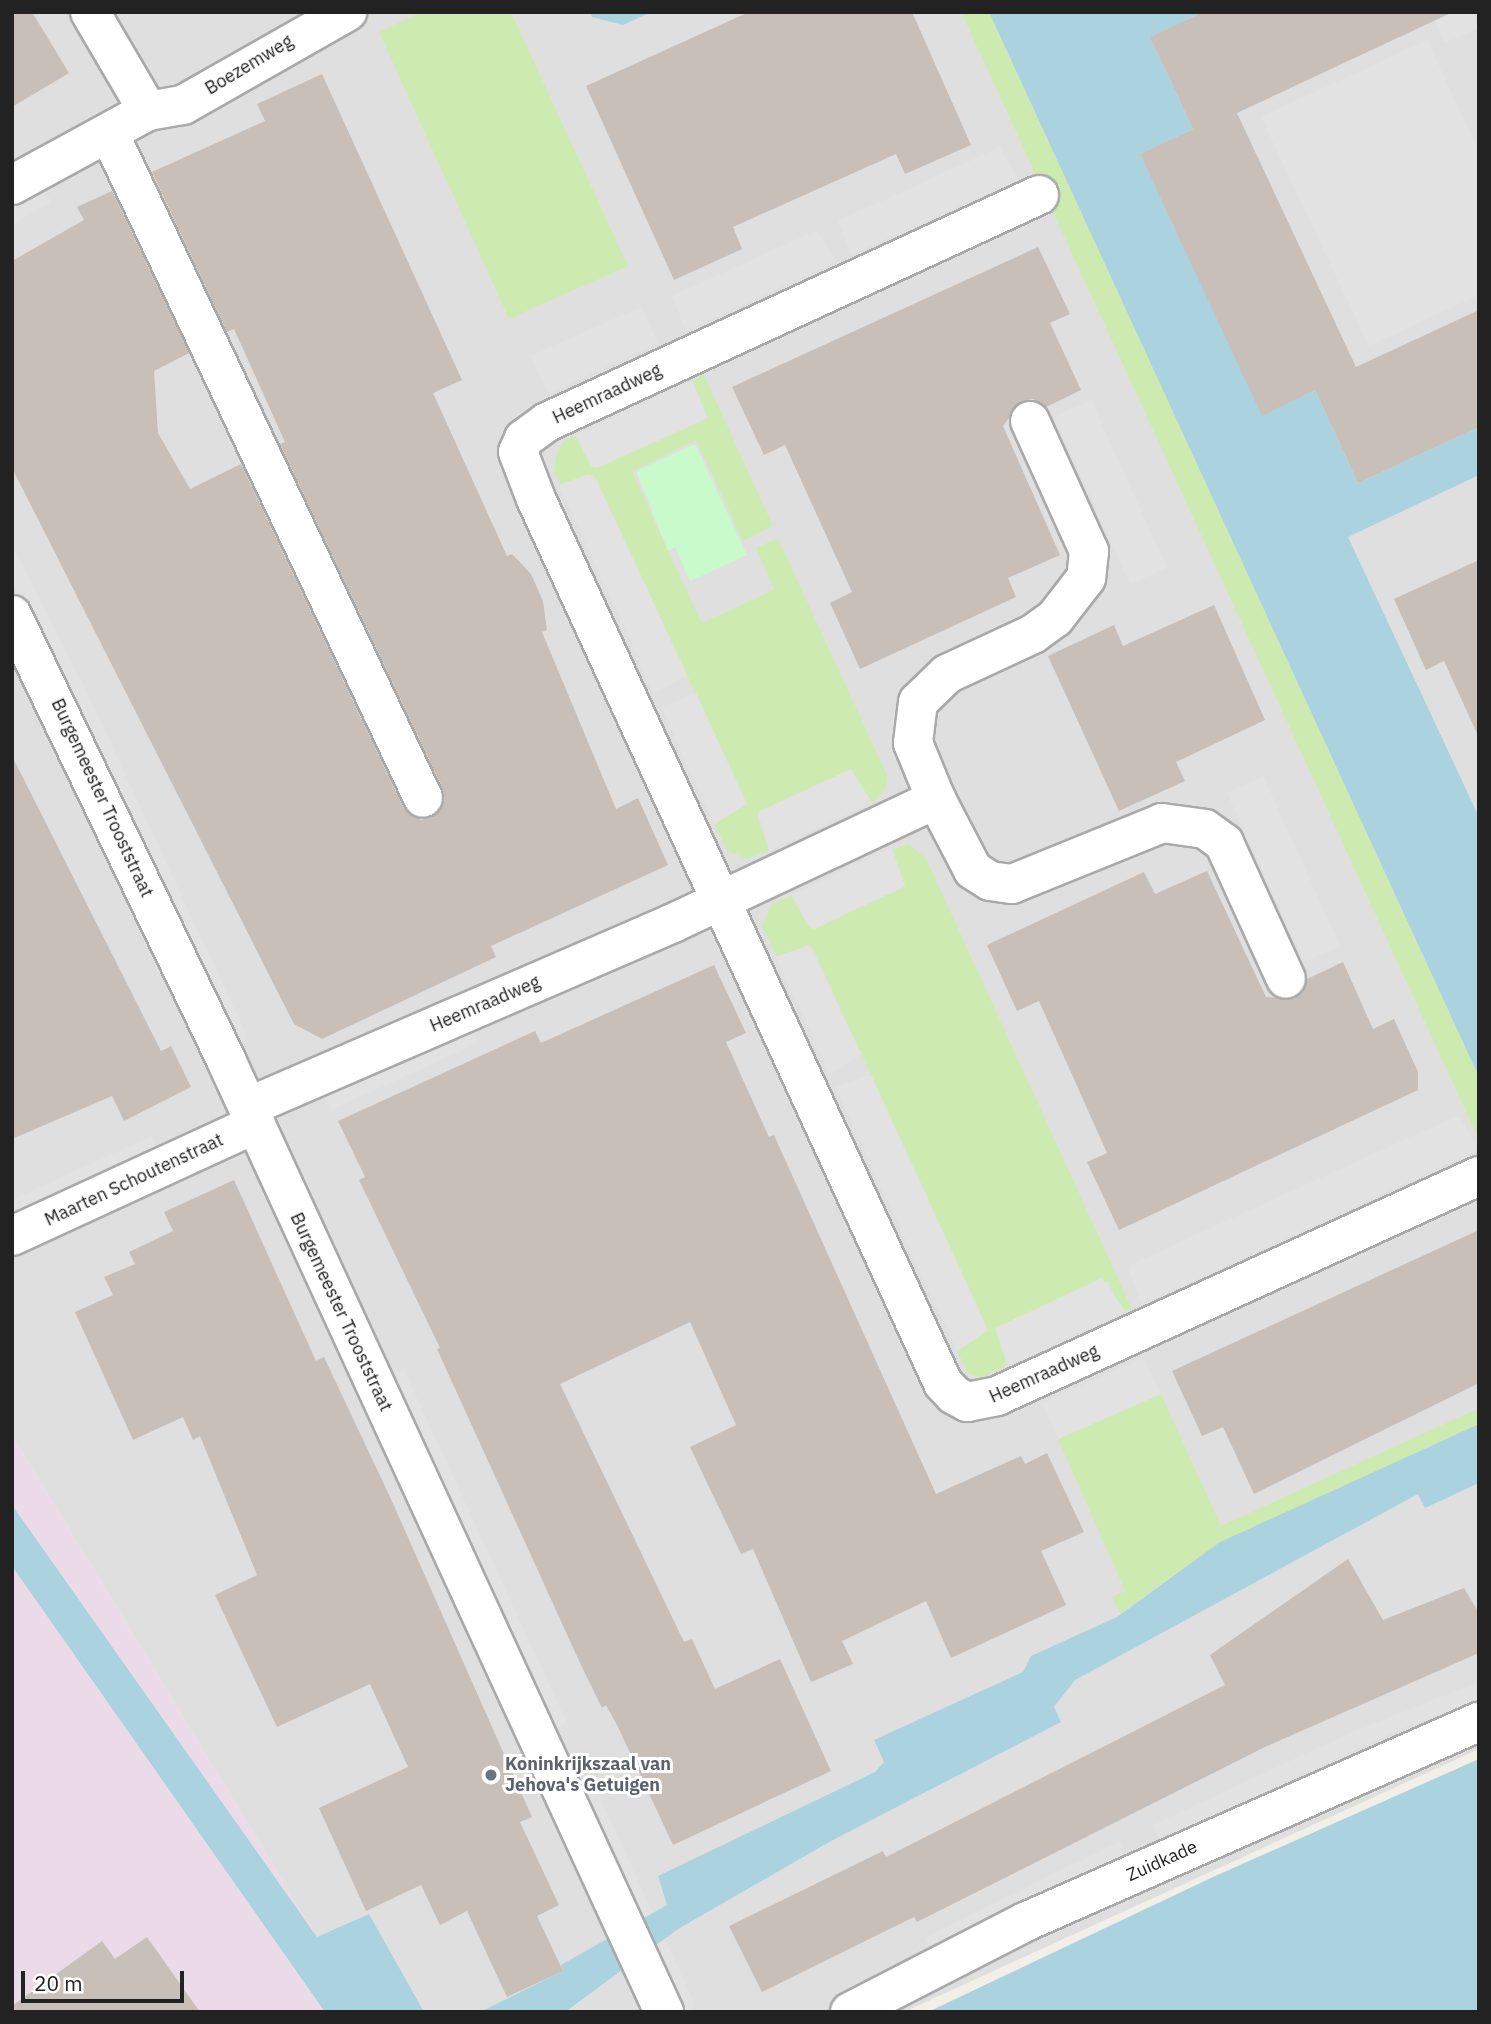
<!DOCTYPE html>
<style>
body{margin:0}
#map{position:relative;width:1491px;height:2024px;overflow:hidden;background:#f2efe9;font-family:"IBM Plex Sans",sans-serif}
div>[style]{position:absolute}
.residential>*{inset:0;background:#e0dfdf}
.industrial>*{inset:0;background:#ebdbe8}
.grass>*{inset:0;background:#cdebb0}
.park>*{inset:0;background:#c8facc}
.parking>*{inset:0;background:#e2e2e2}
.water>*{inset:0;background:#aad3df}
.building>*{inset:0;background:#c7bfb8}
.roads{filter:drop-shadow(2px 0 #a9a9a9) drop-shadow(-2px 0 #a9a9a9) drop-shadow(0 2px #a9a9a9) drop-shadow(0 -2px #a9a9a9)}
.minor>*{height:38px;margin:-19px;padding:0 19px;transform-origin:19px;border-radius:19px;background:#fff}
.dots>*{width:19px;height:19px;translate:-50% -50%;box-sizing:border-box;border:4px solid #fff;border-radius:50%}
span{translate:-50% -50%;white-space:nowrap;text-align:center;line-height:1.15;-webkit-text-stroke:6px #fff;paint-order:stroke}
.street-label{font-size:18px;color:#222}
.worship-label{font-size:18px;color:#5b616d;font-weight:700}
.left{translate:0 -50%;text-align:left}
.frame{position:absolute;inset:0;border:14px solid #222;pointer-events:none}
.scale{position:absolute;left:21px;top:1971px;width:163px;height:32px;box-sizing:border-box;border:4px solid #222;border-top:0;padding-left:9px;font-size:21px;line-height:24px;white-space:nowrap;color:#222;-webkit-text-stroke:5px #fff;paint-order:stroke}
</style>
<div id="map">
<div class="residential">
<i style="clip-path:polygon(12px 12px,1479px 12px,1479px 1749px,904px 2012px,362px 2012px,12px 1435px)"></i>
</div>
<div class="industrial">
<i style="clip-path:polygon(12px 1435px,362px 2012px,12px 2012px)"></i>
</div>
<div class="grass">
<i style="clip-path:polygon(421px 12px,511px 12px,628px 266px,509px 319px,379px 32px)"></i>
<i style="clip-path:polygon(961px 12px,989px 12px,1479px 1077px,1479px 1140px)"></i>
<i style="clip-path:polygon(703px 373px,773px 526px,743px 541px,696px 440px,632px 471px,668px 551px,702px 623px,774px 590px,756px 548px,778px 538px,887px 775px,886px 788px,874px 802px,869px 802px,851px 769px,761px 811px,757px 816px,770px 850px,747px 859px,728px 851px,714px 824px,747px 804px,594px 475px,562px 487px,554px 471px,557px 451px,566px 439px,577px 435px,594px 468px)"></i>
<i style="clip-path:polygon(908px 844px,926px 858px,1132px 1309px,1121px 1311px,1108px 1281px,995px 1328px,1008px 1364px,981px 1378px,968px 1373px,957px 1351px,988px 1330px,813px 949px,809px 945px,778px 959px,762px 926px,771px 905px,791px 895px,814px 929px,904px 887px,891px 850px)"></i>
<i style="clip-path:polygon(1161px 1394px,1221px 1526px,1479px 1408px,1479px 1424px,1220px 1542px,1120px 1614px,1112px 1597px,1125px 1591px,1058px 1439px)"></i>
</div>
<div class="park">
<i style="clip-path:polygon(695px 444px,747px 555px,690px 581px,675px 547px,668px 551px,636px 471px)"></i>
</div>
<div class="parking">
<i style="clip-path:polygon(1431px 12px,1474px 12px,1479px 28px,1445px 43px)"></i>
<i style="clip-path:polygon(1427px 40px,1479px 151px,1479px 295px,1369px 346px,1261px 117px)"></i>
<i style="clip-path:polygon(1000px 147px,1018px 180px,851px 255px,838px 221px)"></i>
<i style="clip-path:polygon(43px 187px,51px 202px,12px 225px,12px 206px)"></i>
<i style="clip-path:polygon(817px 230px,836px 262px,686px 331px,672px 296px)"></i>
<i style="clip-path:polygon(641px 307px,658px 343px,548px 394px,530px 356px)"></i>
<i style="clip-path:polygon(692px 380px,708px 418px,597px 468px,591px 466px,575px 435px)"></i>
<i style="clip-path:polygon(1091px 400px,1167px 568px,1130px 584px,1054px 417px)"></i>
<i style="clip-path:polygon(589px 474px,595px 477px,687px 675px,654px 693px,559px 485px)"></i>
<i style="clip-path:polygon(12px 545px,85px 688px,246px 1034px,238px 1054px,12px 582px)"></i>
<i style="clip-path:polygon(696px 693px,747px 804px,714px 824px,661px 707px)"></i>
<i style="clip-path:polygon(851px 769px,872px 803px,769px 851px,758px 812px)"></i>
<i style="clip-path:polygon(1263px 776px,1340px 946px,1304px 962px,1227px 793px)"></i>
<i style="clip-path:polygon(892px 848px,905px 886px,814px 929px,809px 927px,791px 895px)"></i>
<i style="clip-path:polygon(809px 945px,861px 1053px,830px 1075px,776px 957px)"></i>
<i style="clip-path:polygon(472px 1029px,478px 1043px,331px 1110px,325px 1097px)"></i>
<i style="clip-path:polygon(866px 1076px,872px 1077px,988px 1330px,957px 1351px,835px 1087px)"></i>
<i style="clip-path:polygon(1454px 1117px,1460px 1117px,1478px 1150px,1142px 1305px,1129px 1270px,1132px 1264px)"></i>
<i style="clip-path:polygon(151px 1136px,157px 1150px,12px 1217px,12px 1200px)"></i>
<i style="clip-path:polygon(1102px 1278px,1126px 1312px,1008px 1366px,995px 1328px)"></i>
<i style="clip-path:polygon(1144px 1358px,1161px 1394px,1058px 1439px,1042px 1403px)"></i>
<i style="clip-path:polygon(404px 1370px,567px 1723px,550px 1731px,388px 1377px)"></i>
<i style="clip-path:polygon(1479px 1682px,1479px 1699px,1404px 1728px,1160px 1840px,1153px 1825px,1350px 1733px)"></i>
<i style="clip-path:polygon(589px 1774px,694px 2002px,690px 2012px,679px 2012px,574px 1780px)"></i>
<i style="clip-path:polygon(1120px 1841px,1127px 1857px,933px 1952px,925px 1938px)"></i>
</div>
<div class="water">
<i style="clip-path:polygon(590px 12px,651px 12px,623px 25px,592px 17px)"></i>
<i style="clip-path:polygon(989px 12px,1203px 12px,1150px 37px,1193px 129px,1140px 154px,1263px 415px,1315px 390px,1358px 483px,1479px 427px,1479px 475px,1348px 537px,1479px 817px,1479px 1077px)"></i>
<i style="clip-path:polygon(1479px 1424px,1479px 1483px,1425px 1508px,1418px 1494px,1075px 1680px,1054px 1707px,1061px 1722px,831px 1841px,678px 1929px,565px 2012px,480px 2012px,563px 1971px,561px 1965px,667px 1905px,658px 1876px,875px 1772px,884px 1762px,874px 1740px,1023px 1672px,1031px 1656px,1117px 1617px,1220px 1542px)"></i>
<i style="clip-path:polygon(12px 1505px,317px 1937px,369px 1914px,424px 2012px,325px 2012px,12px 1566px)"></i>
<i style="clip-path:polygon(1479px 1759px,1479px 2012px,928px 2012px,1213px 1877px)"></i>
</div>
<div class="building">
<i style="clip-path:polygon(12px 12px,32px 12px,69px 73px,12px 107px)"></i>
<i style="clip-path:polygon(749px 12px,912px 12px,971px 145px,905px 174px,896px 154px,733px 227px,742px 249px,674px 280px,586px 86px)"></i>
<i style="clip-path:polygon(1203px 12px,1453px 12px,1237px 113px,1356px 367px,1479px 310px,1479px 427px,1358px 483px,1315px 390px,1262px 416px,1140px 154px,1193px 129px,1150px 37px)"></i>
<i style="clip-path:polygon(322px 74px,462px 380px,433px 393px,507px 556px,512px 554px,531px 574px,543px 601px,547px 630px,542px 632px,616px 809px,638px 798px,668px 865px,491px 946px,496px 957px,322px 1039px,294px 1024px,12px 468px,12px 261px,84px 220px,77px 207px,112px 191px,189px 353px,154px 371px,158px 433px,190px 489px,241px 464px,403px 807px,421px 820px,433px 817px,445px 800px,443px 789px,280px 444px,285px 442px,234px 329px,227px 332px,152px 172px,265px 121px,257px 104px)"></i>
<i style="clip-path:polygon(1038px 247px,1070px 314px,1050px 323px,1081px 390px,1046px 407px,1033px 399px,1022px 401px,1003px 426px,1060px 555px,1008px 578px,1016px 597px,860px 669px,830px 603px,852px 592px,785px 445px,764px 455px,732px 387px)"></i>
<i style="clip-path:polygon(1479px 560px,1479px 738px,1444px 661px,1426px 670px,1394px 599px)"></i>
<i style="clip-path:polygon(1214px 605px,1265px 720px,1176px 762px,1185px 781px,1119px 811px,1048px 656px,1114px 625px,1123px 646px)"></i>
<i style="clip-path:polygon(12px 756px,161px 1051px,171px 1046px,191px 1087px,124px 1121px,112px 1096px,12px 1139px)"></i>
<i style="clip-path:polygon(1207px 871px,1266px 997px,1294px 999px,1304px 991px,1307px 979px,1343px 962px,1373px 1029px,1394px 1019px,1418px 1072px,1418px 1090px,1119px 1230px,1087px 1162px,1107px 1153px,1039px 1001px,1017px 1011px,987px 945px,1144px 872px,1155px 894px)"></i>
<i style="clip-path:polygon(714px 965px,746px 1033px,726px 1042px,769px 1137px,774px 1135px,936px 1494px,1021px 1456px,1025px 1464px,1047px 1453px,1084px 1532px,1041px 1551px,1066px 1605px,951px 1658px,926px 1601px,842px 1641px,853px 1664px,811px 1682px,753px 1549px,741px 1554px,690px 1447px,736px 1425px,690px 1322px,560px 1384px,684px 1642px,692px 1639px,715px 1689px,780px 1659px,831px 1771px,673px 1845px,618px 1727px,606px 1705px,602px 1708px,580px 1663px,437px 1349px,440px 1348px,359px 1180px,365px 1177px,338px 1121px,535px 1031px,541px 1043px)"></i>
<i style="clip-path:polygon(234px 1180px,316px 1361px,324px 1357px,391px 1499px,532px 1817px,520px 1822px,559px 1905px,537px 1916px,563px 1971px,507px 1997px,467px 1911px,440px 1925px,421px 1885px,366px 1911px,319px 1808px,408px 1767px,370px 1684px,277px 1727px,215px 1595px,257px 1575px,200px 1436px,193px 1440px,183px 1417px,133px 1440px,75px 1312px,113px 1295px,104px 1277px,135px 1264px,129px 1252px,173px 1231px,164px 1212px)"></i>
<i style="clip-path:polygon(1479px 1230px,1479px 1383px,1254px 1494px,1223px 1427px,1202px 1436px,1172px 1371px)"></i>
<i style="clip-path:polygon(1348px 1559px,1383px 1620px,1464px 1588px,1479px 1613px,1479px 1653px,1265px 1747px,917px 1922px,914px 1917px,762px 1992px,729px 1926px,883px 1851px,886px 1857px,1225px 1685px,1210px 1655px)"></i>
<i style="clip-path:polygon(147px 1937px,200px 2012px,12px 2012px,12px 2006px,102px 1941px,115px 1959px)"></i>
</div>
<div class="roads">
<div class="minor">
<i style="left:90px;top:12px;width:115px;rotate:59.6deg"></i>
<i style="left:109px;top:133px;width:735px;rotate:64.72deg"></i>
<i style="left:12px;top:185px;width:155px;rotate:-28.6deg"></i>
<i style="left:148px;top:111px;width:36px;rotate:-10deg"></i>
<i style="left:183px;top:105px;width:189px;rotate:-29.6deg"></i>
<i style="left:1039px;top:195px;width:542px;rotate:155.23deg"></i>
<i style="left:547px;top:422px;width:29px;rotate:144deg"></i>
<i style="left:524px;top:439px;width:14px;rotate:115deg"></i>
<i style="left:518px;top:452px;width:50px;rotate:69deg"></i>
<i style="left:536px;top:499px;width:973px;rotate:65.28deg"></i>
<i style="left:943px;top:1383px;width:16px;rotate:47deg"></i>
<i style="left:954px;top:1395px;width:15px;rotate:28deg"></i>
<i style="left:967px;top:1402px;width:31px;rotate:-11deg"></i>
<i style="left:997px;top:1396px;width:530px;rotate:-24.53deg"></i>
<i style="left:1030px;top:421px;width:143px;rotate:65.6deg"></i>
<i style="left:1089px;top:551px;width:27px;rotate:96deg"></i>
<i style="left:1086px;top:578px;width:51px;rotate:127.8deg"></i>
<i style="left:1055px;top:618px;width:27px;rotate:144deg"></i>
<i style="left:1033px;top:634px;width:95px;rotate:155.1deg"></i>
<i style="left:947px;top:674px;width:40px;rotate:136deg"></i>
<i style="left:918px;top:702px;width:41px;rotate:97deg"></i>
<i style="left:913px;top:743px;width:61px;rotate:67.7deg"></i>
<i style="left:936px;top:799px;width:80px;rotate:62.5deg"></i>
<i style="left:973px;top:870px;width:20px;rotate:33deg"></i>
<i style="left:990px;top:881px;width:22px;rotate:8deg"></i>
<i style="left:1012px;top:884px;width:162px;rotate:-22.1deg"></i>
<i style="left:1162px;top:823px;width:43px;rotate:7.9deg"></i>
<i style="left:1205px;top:829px;width:24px;rotate:36deg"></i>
<i style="left:1224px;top:843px;width:149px;rotate:65.5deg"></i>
<i style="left:12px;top:615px;width:494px;rotate:64.3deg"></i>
<i style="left:226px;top:1060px;width:1048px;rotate:65.29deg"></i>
<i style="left:248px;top:1107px;width:463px;rotate:-23.4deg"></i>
<i style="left:673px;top:923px;width:291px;rotate:-25.2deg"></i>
<i style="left:12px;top:1236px;width:268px;rotate:-24.7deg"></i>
<i style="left:850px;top:2012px;width:197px;rotate:-27.2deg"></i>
<i style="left:1025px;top:1922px;width:496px;rotate:-23.8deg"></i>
</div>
</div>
<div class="dots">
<i style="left:491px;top:1775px;background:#6b7280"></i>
</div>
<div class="street-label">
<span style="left:249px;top:65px;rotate:-31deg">Boezemweg</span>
<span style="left:607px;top:394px;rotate:-25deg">Heemraadweg</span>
<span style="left:102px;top:798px;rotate:65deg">Burgemeester Trooststraat</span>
<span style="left:485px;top:1004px;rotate:-23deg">Heemraadweg</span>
<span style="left:134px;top:1180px;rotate:-25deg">Maarten Schoutenstraat</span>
<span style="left:341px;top:1312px;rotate:65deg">Burgemeester Trooststraat</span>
<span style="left:1044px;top:1374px;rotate:-24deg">Heemraadweg</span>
<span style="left:1162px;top:1861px;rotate:-24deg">Zuidkade</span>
</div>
<div class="worship-label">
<span class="left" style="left:505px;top:1775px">Koninkrijkszaal van<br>Jehova's Getuigen</span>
</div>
<div class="frame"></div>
<div class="scale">20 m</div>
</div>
